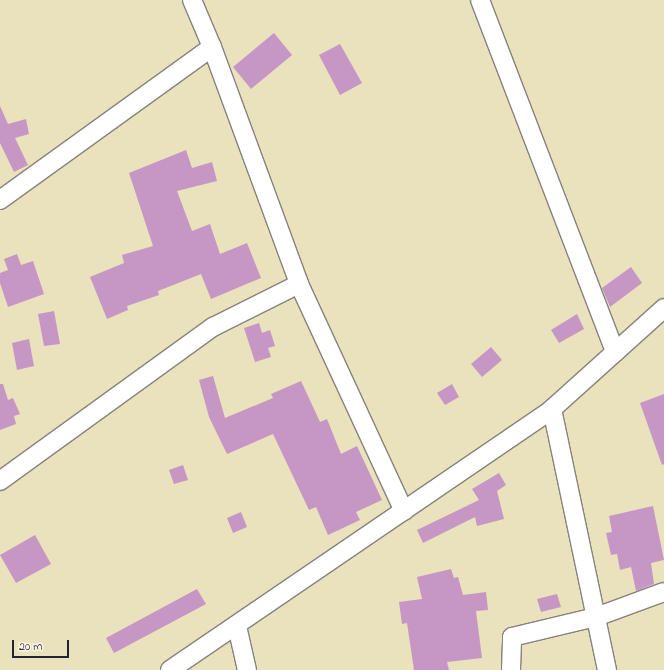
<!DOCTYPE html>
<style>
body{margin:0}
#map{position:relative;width:664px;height:670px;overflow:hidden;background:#eae1bd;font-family:"Indie Flower",sans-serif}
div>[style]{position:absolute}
.building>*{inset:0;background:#c697c4}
.roads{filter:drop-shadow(1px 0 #86827c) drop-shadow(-1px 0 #86827c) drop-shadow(0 1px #86827c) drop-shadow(0 -1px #86827c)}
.minor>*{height:18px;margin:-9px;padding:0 9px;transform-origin:9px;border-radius:9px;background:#fff}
span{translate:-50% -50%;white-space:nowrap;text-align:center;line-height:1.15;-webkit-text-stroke:4px #fcf5e5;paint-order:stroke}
.scale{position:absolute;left:12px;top:640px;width:57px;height:18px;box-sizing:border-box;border:2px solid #22223b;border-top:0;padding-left:5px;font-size:12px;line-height:14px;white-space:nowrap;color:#22223b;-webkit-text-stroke:3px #fcf5e5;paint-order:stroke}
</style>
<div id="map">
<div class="building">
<i style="clip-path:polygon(274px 33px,292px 55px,251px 89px,233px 67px)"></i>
<i style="clip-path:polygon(340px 44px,362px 83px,340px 95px,319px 55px)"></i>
<i style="clip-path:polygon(0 106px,8px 124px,26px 119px,29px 134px,15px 138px,28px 165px,14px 172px,0 143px)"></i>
<i style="clip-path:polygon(186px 150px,192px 168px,212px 162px,217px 181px,177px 191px,192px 231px,210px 224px,220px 254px,247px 243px,261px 278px,211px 299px,201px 274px,158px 291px,159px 295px,127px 306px,128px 310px,107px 319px,90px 277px,124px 263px,122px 255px,153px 246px,129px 173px)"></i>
<i style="clip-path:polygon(17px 254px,21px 265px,33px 261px,44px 294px,8px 307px,0 283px,0 273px,8px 270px,4px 259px)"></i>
<i style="clip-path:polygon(631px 267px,642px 283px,610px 307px,602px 288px)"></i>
<i style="clip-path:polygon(54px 311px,60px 344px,44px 346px,38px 314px)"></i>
<i style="clip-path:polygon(577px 314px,584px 329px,559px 343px,551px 330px)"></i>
<i style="clip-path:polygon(259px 323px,262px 333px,270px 330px,275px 346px,268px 348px,271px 357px,255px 362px,244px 328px)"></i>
<i style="clip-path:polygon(29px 339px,34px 366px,17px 370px,12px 343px)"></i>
<i style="clip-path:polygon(491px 347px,502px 360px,482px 377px,471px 364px)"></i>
<i style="clip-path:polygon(213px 376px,225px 418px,273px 398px,271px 394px,301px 381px,320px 422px,327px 419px,341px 454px,357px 446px,382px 500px,356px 512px,360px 520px,328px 535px,316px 507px,309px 510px,273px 434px,227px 454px,209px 417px,199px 380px)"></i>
<i style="clip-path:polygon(0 384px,3px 384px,8px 400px,13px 398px,20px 414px,14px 416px,16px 424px,0 430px)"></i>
<i style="clip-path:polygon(452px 384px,459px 397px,445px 405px,437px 393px)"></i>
<i style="clip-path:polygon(664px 394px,664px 464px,662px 465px,640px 403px)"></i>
<i style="clip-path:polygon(183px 465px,188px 480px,174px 484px,169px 470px)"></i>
<i style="clip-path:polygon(499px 473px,506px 485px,497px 491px,504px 519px,477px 526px,475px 517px,423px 543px,417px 530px,479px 500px,472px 489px)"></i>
<i style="clip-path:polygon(653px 506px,664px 560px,651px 563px,654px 584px,636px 591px,631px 567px,620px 570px,617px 554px,611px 555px,606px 533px,612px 532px,609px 516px)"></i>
<i style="clip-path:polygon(241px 512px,247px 527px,233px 533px,227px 518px)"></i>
<i style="clip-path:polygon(35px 535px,51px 564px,16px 583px,0 555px)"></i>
<i style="clip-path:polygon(451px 569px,454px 578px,458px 577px,463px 595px,486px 592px,488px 610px,476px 611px,482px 658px,447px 662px,449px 670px,414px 670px,407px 623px,402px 624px,399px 602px,422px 599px,417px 577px)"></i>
<i style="clip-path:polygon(197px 589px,206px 604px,114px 653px,106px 638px)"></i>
<i style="clip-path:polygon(557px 594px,561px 607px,541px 612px,537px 599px)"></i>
</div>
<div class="roads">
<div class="minor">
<i style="left:192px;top:0;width:51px;rotate:66.9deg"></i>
<i style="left:480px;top:0;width:377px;rotate:69deg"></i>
<i style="left:0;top:200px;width:261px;rotate:-35.8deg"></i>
<i style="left:212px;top:47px;width:252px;rotate:69.8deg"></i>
<i style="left:552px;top:409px;width:267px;rotate:78.1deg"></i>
<i style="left:0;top:481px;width:263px;rotate:-35.9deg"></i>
<i style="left:213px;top:327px;width:96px;rotate:-26.6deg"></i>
<i style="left:299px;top:284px;width:250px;rotate:65.2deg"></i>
<i style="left:237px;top:626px;width:45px;rotate:77.2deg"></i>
<i style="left:170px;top:670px;width:463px;rotate:-34.3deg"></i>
<i style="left:552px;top:409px;width:151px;rotate:-42deg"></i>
<i style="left:511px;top:670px;width:33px;rotate:-88deg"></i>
<i style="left:512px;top:637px;width:86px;rotate:-13.4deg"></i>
<i style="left:596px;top:617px;width:72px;rotate:-20.2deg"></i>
</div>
</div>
<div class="scale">20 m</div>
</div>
